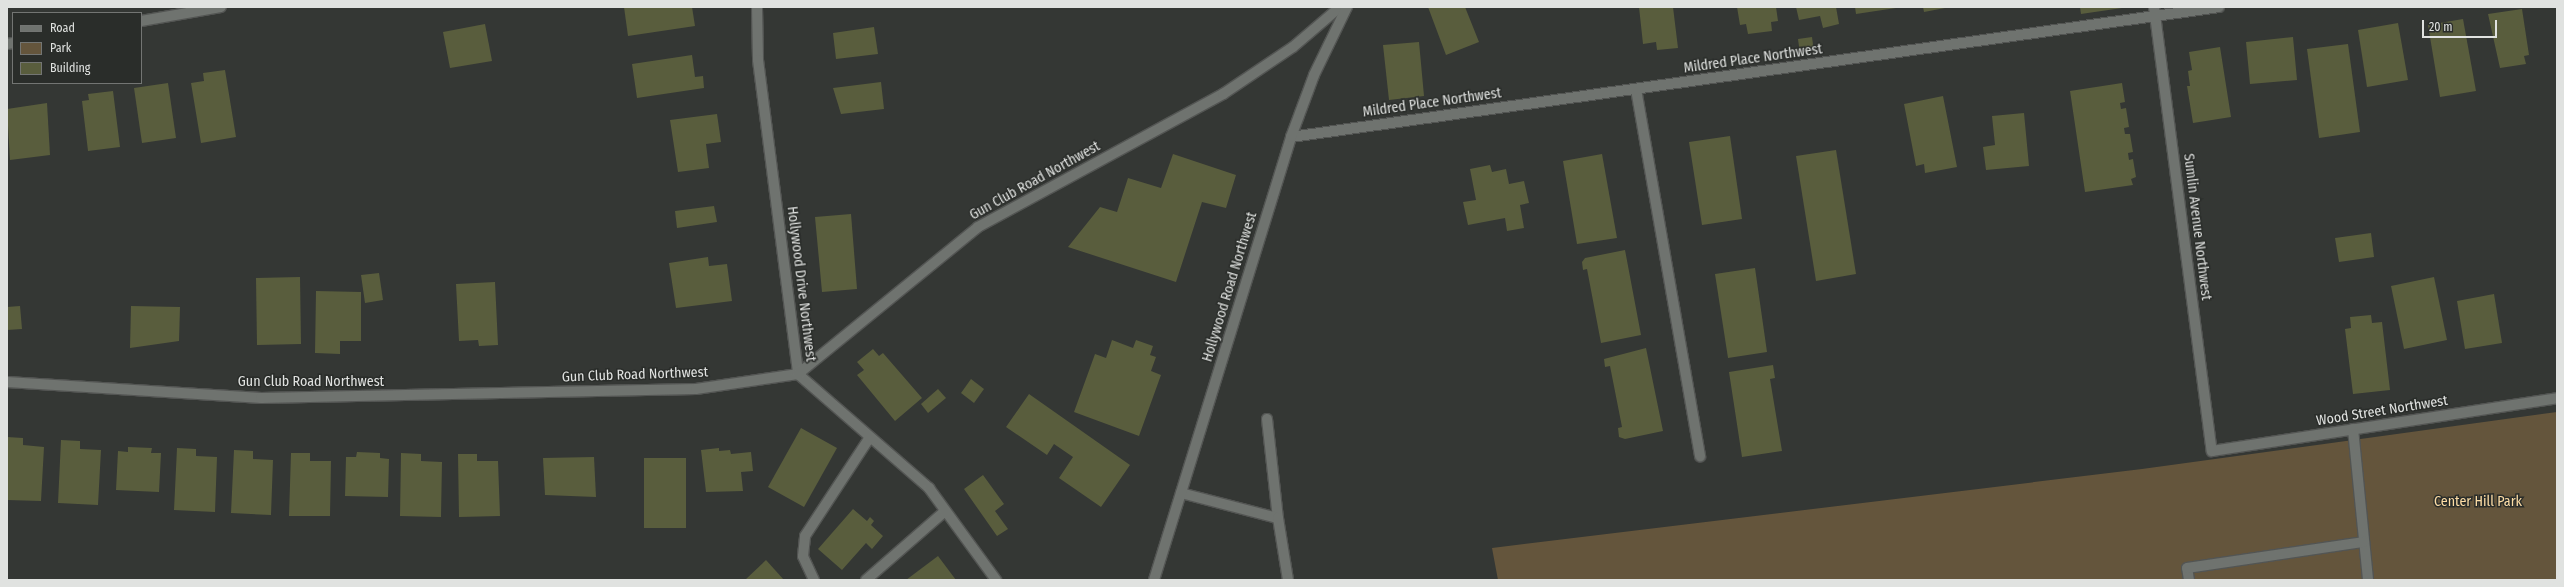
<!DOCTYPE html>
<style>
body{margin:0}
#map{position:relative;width:2564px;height:587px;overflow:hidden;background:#343734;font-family:"Fira Sans Condensed",sans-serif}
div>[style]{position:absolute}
.green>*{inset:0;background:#64553c}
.building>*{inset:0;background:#595d3d}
.roads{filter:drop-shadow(1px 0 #535553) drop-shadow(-1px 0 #535553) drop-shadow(0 1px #535553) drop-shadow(0 -1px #535553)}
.service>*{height:10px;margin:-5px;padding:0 5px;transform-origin:5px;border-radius:5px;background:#6f736f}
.minor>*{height:10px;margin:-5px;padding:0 5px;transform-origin:5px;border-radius:5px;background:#6f736f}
.tertiary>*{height:10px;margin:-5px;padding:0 5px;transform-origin:5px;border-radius:5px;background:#6f736f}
span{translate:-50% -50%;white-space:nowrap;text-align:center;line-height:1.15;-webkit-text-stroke:3px #2a2d2a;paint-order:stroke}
.street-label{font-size:14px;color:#e0e2e0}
.park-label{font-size:14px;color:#fcdca5}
.frame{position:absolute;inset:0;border:8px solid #e0e2e0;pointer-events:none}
.legend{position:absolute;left:12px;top:12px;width:130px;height:72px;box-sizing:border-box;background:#2a2d2a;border:1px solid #737573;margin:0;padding:5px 7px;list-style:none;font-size:12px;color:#e0e2e0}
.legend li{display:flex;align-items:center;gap:8px;height:20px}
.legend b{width:20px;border:1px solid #737573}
.scale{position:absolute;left:2422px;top:20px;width:75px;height:18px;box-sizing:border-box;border:2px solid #e0e2e0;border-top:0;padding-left:5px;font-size:12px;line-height:14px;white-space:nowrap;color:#e0e2e0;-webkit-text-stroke:3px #2a2d2a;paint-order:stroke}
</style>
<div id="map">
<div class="green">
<i style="clip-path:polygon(2557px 412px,2557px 580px,1498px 580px,1492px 548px,2142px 469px)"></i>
</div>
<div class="building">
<i style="clip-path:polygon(624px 7px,692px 7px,695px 26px,628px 36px)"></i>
<i style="clip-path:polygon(1428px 7px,1465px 7px,1479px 42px,1446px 55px)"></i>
<i style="clip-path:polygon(1639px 7px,1673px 7px,1678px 48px,1657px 50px,1656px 42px,1643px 44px)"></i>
<i style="clip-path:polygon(1737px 7px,1776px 7px,1778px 21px,1771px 22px,1772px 31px,1748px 34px,1746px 24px,1740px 25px)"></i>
<i style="clip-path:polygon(1796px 7px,1836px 7px,1839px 24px,1823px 28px,1820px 16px,1799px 20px)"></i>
<i style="clip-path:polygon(1855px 7px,1896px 7px,1896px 8px,1856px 14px)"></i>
<i style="clip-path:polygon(1923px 7px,1945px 7px,1945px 8px,1924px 12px)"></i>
<i style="clip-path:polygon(2080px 7px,2122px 7px,2122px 8px,2081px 14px)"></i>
<i style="clip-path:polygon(2522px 9px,2529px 55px,2524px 56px,2526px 64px,2500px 68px,2488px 14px)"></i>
<i style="clip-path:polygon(2463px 19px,2476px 91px,2440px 97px,2428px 25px)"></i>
<i style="clip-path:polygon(2398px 23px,2408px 80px,2367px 87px,2358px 30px)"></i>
<i style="clip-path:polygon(485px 24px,492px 61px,450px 68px,443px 32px)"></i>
<i style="clip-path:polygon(874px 27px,878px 54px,836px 59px,833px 33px)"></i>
<i style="clip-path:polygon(1812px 37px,1814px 52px,1800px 54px,1798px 39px)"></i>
<i style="clip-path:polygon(2293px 37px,2297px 80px,2250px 84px,2246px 42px)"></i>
<i style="clip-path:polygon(1419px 42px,1424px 96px,1389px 100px,1383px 45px)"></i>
<i style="clip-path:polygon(2348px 44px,2360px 132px,2319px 138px,2307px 49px)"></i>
<i style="clip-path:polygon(2220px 47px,2231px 117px,2193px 123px,2187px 86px,2190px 86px,2188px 71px,2192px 70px,2189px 52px)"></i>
<i style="clip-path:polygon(692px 55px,695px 77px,703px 76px,704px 88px,637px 98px,632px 64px)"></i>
<i style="clip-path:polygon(225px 70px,236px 137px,201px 143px,191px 83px,204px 81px,203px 73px)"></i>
<i style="clip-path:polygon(881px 82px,884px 109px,841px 114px,833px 88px)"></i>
<i style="clip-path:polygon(168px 83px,176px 138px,142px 143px,134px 88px)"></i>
<i style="clip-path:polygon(2122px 83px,2125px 102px,2120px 103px,2121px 109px,2126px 108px,2129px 127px,2124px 128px,2125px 134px,2130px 134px,2133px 152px,2128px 153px,2129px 160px,2133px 159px,2136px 177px,2131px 179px,2133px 185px,2085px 192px,2070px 91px)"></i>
<i style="clip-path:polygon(113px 91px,120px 147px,88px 151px,82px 101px,89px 100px,88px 94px)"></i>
<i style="clip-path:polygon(1943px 96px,1957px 167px,1925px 173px,1924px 164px,1916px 166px,1904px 104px)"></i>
<i style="clip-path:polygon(47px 103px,50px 155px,10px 160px,7px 109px)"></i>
<i style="clip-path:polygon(2024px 113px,2029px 166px,1986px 170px,1983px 147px,1995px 145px,1992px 116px)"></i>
<i style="clip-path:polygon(717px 114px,721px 142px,706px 144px,709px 168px,678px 172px,670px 120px)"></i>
<i style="clip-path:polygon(1730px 136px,1742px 219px,1702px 225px,1689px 142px)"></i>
<i style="clip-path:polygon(1836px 150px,1856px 274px,1816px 281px,1796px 156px)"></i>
<i style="clip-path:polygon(1173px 154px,1236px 175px,1226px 208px,1202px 202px,1176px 282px,1068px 247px,1100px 207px,1117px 212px,1128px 178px,1161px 188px)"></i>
<i style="clip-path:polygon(1602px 154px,1617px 238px,1577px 244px,1563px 161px)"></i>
<i style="clip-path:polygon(1490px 165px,1492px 172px,1506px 169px,1509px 184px,1524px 181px,1529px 203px,1520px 205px,1524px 228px,1507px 231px,1505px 218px,1468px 225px,1463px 202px,1476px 200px,1470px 169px)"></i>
<i style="clip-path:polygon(714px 206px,717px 222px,677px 228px,675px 211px)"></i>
<i style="clip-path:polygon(851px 214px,857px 289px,822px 292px,815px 217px)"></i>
<i style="clip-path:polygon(2371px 233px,2374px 257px,2339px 262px,2335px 238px)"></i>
<i style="clip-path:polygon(1625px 250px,1641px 335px,1601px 343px,1587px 269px,1583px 270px,1582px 262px,1585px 258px)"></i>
<i style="clip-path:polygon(708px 257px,709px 266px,727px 264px,732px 301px,676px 308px,669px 263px)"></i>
<i style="clip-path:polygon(1755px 268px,1767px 352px,1728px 358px,1715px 274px)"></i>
<i style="clip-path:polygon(379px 273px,383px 300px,365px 303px,361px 275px)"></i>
<i style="clip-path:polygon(300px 277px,301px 344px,257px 345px,256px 278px)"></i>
<i style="clip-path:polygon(2434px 277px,2447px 340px,2404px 349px,2391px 286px)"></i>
<i style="clip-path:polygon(495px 282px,498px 345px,479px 346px,478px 340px,459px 341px,456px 284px)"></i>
<i style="clip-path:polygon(316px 291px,361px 292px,361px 341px,340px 341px,340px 354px,315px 353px)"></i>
<i style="clip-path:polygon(2494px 294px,2502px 343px,2465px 349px,2457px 301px)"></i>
<i style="clip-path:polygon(20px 306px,22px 329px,7px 330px,7px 307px)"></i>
<i style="clip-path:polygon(131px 306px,180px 307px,179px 341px,130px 348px)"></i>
<i style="clip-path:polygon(2371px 315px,2372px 323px,2382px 322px,2390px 390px,2353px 394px,2345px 329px,2351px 328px,2350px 317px)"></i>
<i style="clip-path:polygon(1112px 340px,1133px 348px,1136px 340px,1153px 346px,1150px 355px,1156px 357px,1151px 371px,1161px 375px,1139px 436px,1074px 412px,1095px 354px,1106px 358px)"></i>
<i style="clip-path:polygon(1646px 348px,1663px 431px,1625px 439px,1619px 437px,1618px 428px,1622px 427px,1610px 366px,1605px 367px,1604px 359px)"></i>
<i style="clip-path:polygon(873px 349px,879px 356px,883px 353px,922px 398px,895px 421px,857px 375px,864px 370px,857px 362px)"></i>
<i style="clip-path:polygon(1773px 365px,1775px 378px,1770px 379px,1782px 451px,1742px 457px,1729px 372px)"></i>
<i style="clip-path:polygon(971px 379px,984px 389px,974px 403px,961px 393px)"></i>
<i style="clip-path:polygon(938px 389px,946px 398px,928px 413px,921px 404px)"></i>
<i style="clip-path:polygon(1029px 394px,1130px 465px,1101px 507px,1059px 478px,1073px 457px,1054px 444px,1047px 455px,1006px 427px)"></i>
<i style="clip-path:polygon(801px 428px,837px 448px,804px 507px,768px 487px)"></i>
<i style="clip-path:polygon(7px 437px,23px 438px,23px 445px,44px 447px,41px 501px,7px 500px)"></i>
<i style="clip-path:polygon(61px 440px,80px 441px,80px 449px,101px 450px,98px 505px,58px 503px)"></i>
<i style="clip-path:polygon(128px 447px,152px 448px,151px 453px,161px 453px,159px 492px,116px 490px,118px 451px,128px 452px)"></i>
<i style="clip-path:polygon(177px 448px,196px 449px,196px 456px,217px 457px,215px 512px,174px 510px)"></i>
<i style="clip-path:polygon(719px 448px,719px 451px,730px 450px,731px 454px,751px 452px,753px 471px,741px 472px,743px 491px,706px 492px,701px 450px)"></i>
<i style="clip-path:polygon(234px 450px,253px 451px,253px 459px,273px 460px,271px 515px,231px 513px)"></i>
<i style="clip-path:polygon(357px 452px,380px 453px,380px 458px,389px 459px,388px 497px,345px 496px,346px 457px,356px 457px)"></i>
<i style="clip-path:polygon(291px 453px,310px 453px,310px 461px,331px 461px,330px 516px,289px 516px)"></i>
<i style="clip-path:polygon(401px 453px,421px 454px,421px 461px,442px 462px,441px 517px,400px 516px)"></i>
<i style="clip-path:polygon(458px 454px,477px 454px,477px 461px,498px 461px,500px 516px,459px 517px)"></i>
<i style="clip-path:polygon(594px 457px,596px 497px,545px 495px,543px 458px)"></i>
<i style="clip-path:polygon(644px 458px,686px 458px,686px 528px,644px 528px)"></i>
<i style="clip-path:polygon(983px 475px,1004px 504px,995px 511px,1008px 529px,997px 536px,964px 489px)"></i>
<i style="clip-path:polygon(853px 509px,867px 521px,870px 517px,874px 521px,871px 525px,883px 536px,872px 549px,866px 543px,842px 570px,818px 549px)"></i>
<i style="clip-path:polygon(938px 556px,956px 580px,906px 580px)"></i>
<i style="clip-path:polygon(766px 560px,784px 580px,745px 580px)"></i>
</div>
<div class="roads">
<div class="service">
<i style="left:2353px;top:429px;width:152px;rotate:84.3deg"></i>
<i style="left:814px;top:580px;width:26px;rotate:-115deg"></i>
<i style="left:803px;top:556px;width:20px;rotate:-84deg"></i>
<i style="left:805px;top:536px;width:118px;rotate:-56.7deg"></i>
<i style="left:866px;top:580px;width:105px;rotate:-41.1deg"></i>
<i style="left:2189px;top:580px;width:12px;rotate:-99deg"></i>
<i style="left:2187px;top:568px;width:179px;rotate:-8.4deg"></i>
</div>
<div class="minor">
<i style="left:757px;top:7px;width:53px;rotate:88.9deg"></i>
<i style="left:758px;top:60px;width:317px;rotate:82.7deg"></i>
<i style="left:798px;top:374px;width:174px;rotate:41deg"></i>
<i style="left:929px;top:488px;width:114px;rotate:53.9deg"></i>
<i style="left:2154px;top:7px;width:448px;rotate:82.6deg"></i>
<i style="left:2212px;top:451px;width:349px;rotate:-8.7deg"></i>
<i style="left:141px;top:21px;width:81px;rotate:-9.9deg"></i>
<i style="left:7px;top:44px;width:6px;rotate:-9deg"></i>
<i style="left:1636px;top:89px;width:373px;rotate:80.1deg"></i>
<i style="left:1291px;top:137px;width:937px;rotate:-7.97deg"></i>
<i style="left:7px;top:382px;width:255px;rotate:3.6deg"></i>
<i style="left:261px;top:398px;width:435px;rotate:-1.2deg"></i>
<i style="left:696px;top:389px;width:103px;rotate:-8.4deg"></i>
<i style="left:798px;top:374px;width:232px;rotate:-39.2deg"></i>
<i style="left:978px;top:227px;width:279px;rotate:-28.5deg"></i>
<i style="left:1223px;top:94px;width:84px;rotate:-33.9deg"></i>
<i style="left:1293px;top:47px;width:62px;rotate:-40.4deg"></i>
<i style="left:1267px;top:419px;width:100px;rotate:83.7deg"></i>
<i style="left:1181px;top:493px;width:100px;rotate:14.5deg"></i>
<i style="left:1278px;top:518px;width:63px;rotate:80.8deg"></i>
</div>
<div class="tertiary">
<i style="left:1154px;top:580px;width:464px;rotate:-72.8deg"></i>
<i style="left:1291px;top:137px;width:66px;rotate:-69.6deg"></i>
<i style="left:1314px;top:75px;width:76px;rotate:-64.1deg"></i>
</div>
</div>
<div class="street-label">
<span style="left:1753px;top:59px;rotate:-8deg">Mildred Place Northwest</span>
<span style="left:1432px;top:103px;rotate:-8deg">Mildred Place Northwest</span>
<span style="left:1035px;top:181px;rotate:-29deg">Gun Club Road Northwest</span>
<span style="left:2197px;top:227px;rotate:83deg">Sumlin Avenue Northwest</span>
<span style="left:801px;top:284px;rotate:83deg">Hollywood Drive Northwest</span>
<span style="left:1230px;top:287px;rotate:-73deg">Hollywood Road Northwest</span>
<span style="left:635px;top:375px;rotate:-2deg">Gun Club Road Northwest</span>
<span style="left:311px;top:382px">Gun Club Road Northwest</span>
<span style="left:2382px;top:411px;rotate:-9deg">Wood Street Northwest</span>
</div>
<div class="park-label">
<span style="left:2478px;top:502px">Center Hill Park</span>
</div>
<div class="frame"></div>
<ul class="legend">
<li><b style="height:5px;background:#6f736f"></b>Road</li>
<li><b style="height:11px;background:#64553c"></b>Park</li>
<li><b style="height:11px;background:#595d3d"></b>Building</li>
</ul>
<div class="scale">20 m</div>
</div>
